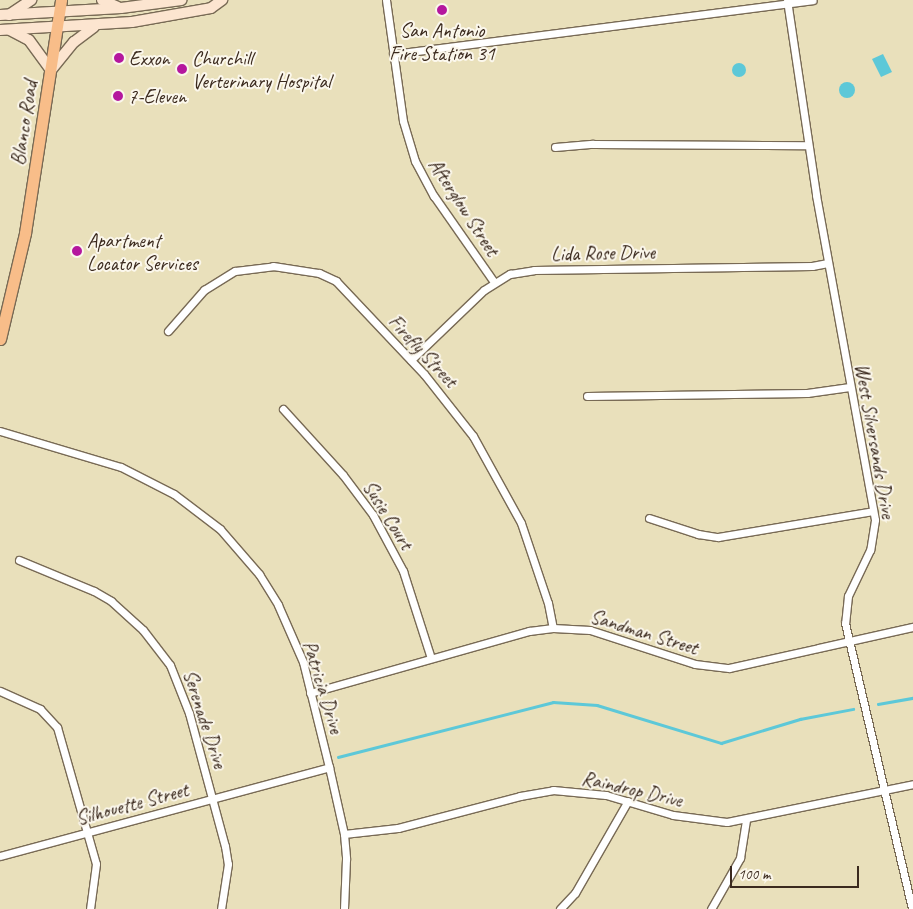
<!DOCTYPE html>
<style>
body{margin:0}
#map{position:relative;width:913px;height:909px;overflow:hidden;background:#e9e0bb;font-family:Caveat,sans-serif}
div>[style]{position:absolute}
.water>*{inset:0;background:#5dc8d8}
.round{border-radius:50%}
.stream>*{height:2.5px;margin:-1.25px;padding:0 1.25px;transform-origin:1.25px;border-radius:1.25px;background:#5dc8d8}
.roads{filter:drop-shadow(1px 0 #786a55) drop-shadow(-1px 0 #786a55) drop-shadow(0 1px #786a55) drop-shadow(0 -1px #786a55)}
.minor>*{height:7px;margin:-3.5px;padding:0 3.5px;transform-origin:3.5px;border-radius:3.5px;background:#fff}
.secondary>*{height:10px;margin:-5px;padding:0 5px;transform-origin:5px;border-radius:5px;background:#fce5d0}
.primary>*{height:11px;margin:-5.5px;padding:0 5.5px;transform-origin:5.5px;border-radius:5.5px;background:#f8bd89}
.dots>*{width:14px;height:14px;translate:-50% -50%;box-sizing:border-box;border:2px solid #fbf7ec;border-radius:50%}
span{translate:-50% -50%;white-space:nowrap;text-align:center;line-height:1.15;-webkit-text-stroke:4px #fbf7ec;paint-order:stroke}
.poi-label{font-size:20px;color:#3b2a1e}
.left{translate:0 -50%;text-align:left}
.street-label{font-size:20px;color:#3b2a1e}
.scale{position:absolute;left:730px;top:866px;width:129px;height:22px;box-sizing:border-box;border:2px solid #3b2a1e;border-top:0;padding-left:6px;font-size:15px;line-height:18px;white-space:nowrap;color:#3b2a1e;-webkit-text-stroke:4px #fbf7ec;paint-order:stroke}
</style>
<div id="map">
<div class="water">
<i style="clip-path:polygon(883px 54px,892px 72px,881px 77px,872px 59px)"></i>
<i class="round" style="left:732px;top:63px;width:14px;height:14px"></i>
<i class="round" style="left:839px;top:82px;width:16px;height:16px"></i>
</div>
<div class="stream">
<i style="left:878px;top:704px;width:36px;rotate:-10deg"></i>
<i style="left:338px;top:757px;width:222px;rotate:-14.3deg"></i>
<i style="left:553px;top:702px;width:44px;rotate:3.9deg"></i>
<i style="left:597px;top:705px;width:130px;rotate:17deg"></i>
<i style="left:721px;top:743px;width:83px;rotate:-16.9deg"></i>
<i style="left:800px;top:719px;width:54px;rotate:-10.7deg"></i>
</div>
<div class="roads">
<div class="minor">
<i style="left:386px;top:0;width:122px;rotate:82deg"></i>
<i style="left:403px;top:121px;width:42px;rotate:73.3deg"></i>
<i style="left:415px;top:161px;width:40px;rotate:62deg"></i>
<i style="left:434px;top:196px;width:105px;rotate:55.1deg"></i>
<i style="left:787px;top:0;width:197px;rotate:81.5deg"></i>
<i style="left:816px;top:195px;width:330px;rotate:79.7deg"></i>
<i style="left:875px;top:520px;width:30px;rotate:99deg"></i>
<i style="left:870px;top:550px;width:51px;rotate:115.6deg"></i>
<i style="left:848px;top:596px;width:27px;rotate:96deg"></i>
<i style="left:845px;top:623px;width:294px;rotate:76.8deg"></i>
<i style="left:393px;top:54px;width:423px;rotate:-7.3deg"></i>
<i style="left:555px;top:147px;width:38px;rotate:-5deg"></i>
<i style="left:593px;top:144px;width:215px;rotate:0.3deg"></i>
<i style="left:168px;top:331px;width:55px;rotate:-48.7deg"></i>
<i style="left:204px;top:290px;width:36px;rotate:-32deg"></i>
<i style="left:235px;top:271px;width:38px;rotate:-7deg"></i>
<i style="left:273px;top:266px;width:47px;rotate:8.7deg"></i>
<i style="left:319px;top:273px;width:19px;rotate:25deg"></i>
<i style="left:336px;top:281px;width:128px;rotate:46.6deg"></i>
<i style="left:424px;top:374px;width:79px;rotate:51.7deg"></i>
<i style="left:473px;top:436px;width:99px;rotate:61.1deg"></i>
<i style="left:521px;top:523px;width:84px;rotate:71.4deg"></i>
<i style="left:548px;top:603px;width:25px;rotate:79deg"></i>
<i style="left:411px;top:360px;width:101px;rotate:-43.8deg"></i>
<i style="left:484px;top:290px;width:31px;rotate:-32deg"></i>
<i style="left:510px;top:274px;width:24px;rotate:-9deg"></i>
<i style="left:534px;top:270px;width:278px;rotate:-0.8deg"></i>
<i style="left:812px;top:266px;width:16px;rotate:-11deg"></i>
<i style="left:587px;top:396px;width:220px;rotate:-0.8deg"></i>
<i style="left:807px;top:393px;width:43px;rotate:-7.9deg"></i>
<i style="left:283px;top:409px;width:89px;rotate:47.7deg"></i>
<i style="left:343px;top:475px;width:50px;rotate:53.1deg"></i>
<i style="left:373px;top:515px;width:64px;rotate:61.8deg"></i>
<i style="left:403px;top:571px;width:91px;rotate:72.2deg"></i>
<i style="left:0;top:431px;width:126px;rotate:16.6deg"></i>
<i style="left:121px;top:467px;width:59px;rotate:27deg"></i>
<i style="left:174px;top:494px;width:58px;rotate:37.3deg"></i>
<i style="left:220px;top:529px;width:60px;rotate:49.1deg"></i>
<i style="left:259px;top:574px;width:36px;rotate:58deg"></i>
<i style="left:278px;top:605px;width:62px;rotate:66.3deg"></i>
<i style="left:303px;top:662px;width:108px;rotate:76.1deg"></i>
<i style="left:329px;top:767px;width:69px;rotate:77.4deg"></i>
<i style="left:344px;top:834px;width:25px;rotate:85deg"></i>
<i style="left:346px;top:859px;width:50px;rotate:92.3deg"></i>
<i style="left:649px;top:518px;width:52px;rotate:18.1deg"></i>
<i style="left:698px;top:534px;width:20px;rotate:9deg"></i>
<i style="left:718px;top:537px;width:157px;rotate:-9.5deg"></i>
<i style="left:19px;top:560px;width:81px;rotate:22.5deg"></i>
<i style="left:94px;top:591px;width:20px;rotate:30deg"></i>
<i style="left:111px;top:601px;width:43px;rotate:42.2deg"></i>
<i style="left:143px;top:630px;width:44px;rotate:52.4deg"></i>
<i style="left:170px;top:665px;width:52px;rotate:68.4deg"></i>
<i style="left:189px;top:713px;width:138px;rotate:74.9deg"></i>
<i style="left:225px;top:846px;width:18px;rotate:81deg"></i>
<i style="left:228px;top:864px;width:46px;rotate:98.8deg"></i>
<i style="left:0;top:691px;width:44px;rotate:24.2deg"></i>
<i style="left:40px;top:709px;width:25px;rotate:47deg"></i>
<i style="left:57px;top:727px;width:142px;rotate:74.1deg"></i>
<i style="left:96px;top:864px;width:45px;rotate:97.6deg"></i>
<i style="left:310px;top:693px;width:228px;rotate:-15.8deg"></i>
<i style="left:529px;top:631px;width:24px;rotate:-7deg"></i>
<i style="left:553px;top:628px;width:37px;rotate:3deg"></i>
<i style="left:590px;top:630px;width:110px;rotate:17.9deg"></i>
<i style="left:695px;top:664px;width:34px;rotate:7deg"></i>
<i style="left:729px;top:668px;width:189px;rotate:-12.6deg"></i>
<i style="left:344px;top:834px;width:54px;rotate:-6.3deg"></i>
<i style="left:398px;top:828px;width:126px;rotate:-14.7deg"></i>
<i style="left:520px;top:796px;width:34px;rotate:-10deg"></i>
<i style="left:553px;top:790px;width:53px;rotate:5.4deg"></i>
<i style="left:606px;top:795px;width:70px;rotate:16.6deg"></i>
<i style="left:673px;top:815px;width:54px;rotate:7.4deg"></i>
<i style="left:727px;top:822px;width:190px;rotate:-11.5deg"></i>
<i style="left:0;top:856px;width:341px;rotate:-15.1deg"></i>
<i style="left:560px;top:909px;width:22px;rotate:-47deg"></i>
<i style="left:575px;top:893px;width:106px;rotate:-60.1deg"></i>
<i style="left:711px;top:909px;width:59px;rotate:-60.4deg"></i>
<i style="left:740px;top:858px;width:38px;rotate:-81deg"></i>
</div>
<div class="secondary">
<i style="left:102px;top:0;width:17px;rotate:24deg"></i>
<i style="left:0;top:15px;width:121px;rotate:-3.3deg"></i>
<i style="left:121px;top:8px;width:61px;rotate:-7.6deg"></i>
<i style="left:9px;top:15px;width:27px;rotate:-34deg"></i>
<i style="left:0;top:30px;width:132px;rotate:-3.5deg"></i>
<i style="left:132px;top:22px;width:80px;rotate:-10deg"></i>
<i style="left:211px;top:8px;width:14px;rotate:-36deg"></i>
<i style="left:10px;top:30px;width:21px;rotate:28deg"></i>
<i style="left:29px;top:40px;width:37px;rotate:54deg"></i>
<i style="left:51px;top:70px;width:36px;rotate:-51deg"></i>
<i style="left:74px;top:42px;width:25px;rotate:-37deg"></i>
</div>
<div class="primary">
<i style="left:0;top:339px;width:109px;rotate:-76.7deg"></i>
<i style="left:25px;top:233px;width:236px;rotate:-81.2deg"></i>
</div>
</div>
<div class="dots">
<i style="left:442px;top:10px;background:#b5179e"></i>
<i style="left:119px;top:58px;background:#b5179e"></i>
<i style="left:182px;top:69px;background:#b5179e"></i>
<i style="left:118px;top:96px;background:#b5179e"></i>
<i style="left:77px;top:251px;background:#b5179e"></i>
</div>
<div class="poi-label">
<span style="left:442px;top:42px">San Antonio<br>Fire Station 31</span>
<span class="left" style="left:129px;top:58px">Exxon</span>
<span class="left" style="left:192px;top:70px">Churchill<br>Verterinary Hospital</span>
<span class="left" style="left:128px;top:96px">7-Eleven</span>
<span class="left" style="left:87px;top:252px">Apartment<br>Locator Services</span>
</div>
<div class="street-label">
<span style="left:24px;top:123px;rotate:-81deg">Blanco Road</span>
<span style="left:464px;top:207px;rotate:57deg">Afterglow Street</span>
<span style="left:603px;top:253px;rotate:-1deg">Lida Rose Drive</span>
<span style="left:423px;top:351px;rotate:47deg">Firefly Street</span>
<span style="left:875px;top:441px;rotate:80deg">West Silversands Drive</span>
<span style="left:388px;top:515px;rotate:58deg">Susie Court</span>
<span style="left:644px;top:632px;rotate:17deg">Sandman Street</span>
<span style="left:323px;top:687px;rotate:73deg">Patricia Drive</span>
<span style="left:205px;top:719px;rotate:72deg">Serenade Drive</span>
<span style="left:632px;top:789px;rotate:13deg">Raindrop Drive</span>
<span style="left:132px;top:804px;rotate:-15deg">Silhouette Street</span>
</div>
<div class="scale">100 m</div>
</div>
